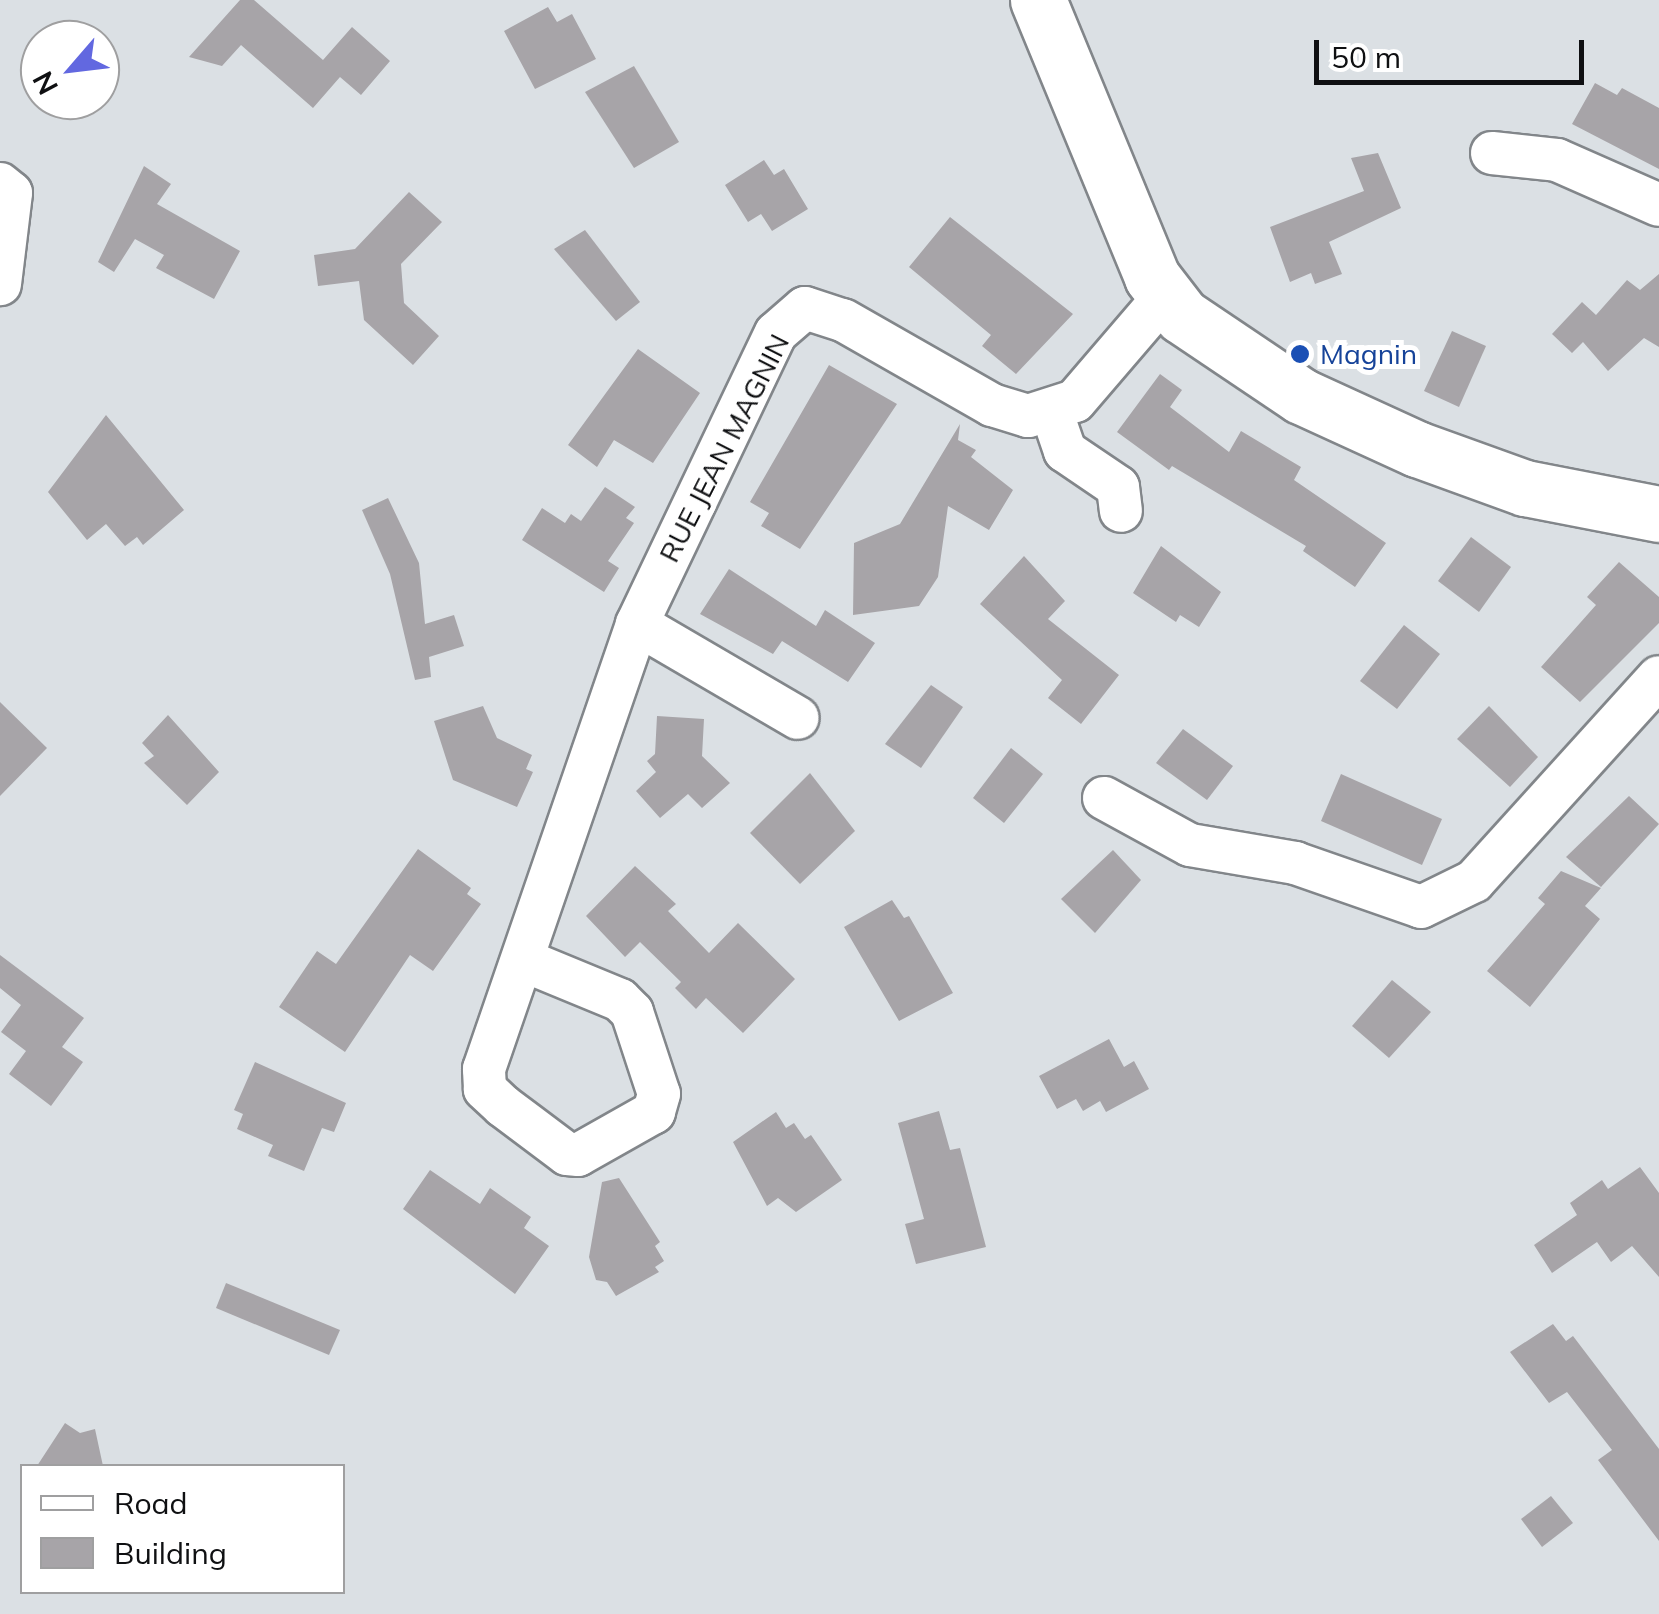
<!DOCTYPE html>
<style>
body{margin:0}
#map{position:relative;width:1659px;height:1614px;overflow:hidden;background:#dbe0e4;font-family:Mulish,sans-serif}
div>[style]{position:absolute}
.building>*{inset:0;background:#a7a4a8}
.roads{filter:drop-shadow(2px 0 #82868a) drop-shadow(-2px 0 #82868a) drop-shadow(0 2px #82868a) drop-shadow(0 -2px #82868a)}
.street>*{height:42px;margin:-21px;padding:0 21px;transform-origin:21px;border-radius:21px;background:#fff}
.secondary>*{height:55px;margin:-27.5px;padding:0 27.5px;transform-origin:27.5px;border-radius:27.5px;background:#fff}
.dots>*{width:28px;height:28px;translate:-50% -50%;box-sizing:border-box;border:5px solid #fff;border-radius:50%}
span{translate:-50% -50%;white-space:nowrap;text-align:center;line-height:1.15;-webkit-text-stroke:10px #fff;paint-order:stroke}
.transit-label{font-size:28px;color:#164399}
.left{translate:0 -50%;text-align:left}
.street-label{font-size:28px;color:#0f1012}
.legend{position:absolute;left:20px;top:1464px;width:325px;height:130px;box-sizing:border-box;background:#fff;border:2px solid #9f9fa0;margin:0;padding:12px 18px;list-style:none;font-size:30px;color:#0f1012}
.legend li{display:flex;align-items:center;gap:20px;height:50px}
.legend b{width:50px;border:2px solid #9f9fa0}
.north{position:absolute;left:20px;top:20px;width:100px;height:100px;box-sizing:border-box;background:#fff;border:2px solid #9f9fa0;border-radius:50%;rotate:242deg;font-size:28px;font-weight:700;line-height:40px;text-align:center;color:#0f1012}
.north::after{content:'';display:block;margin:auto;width:35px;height:45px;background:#6268e0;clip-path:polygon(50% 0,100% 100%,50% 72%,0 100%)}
.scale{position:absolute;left:1314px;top:40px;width:270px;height:45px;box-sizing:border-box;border:5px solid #0f1012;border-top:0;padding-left:12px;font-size:30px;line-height:35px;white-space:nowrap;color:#0f1012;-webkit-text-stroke:8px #fff;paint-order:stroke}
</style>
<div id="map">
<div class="building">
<i style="clip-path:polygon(240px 0,254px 0,323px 60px,352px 27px,390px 61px,361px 95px,340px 77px,313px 108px,241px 45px,222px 66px,189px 57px)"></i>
<i style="clip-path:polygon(548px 7px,557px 22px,572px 14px,596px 59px,535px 89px,504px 31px)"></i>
<i style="clip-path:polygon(634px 66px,679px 142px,634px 168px,585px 92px)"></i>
<i style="clip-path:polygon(1595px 83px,1617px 95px,1622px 88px,1659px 108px,1659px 169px,1572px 124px)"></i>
<i style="clip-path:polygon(1378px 153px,1401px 208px,1329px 242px,1342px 274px,1315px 284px,1311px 273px,1290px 282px,1270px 227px,1364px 191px,1351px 158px)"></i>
<i style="clip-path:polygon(764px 160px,774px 175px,784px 169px,808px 209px,772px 231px,761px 214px,748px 222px,725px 185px)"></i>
<i style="clip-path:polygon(144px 166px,171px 184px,157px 204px,240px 251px,214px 299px,156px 268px,164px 255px,135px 239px,114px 272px,98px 262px)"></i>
<i style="clip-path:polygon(409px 192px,442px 222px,401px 264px,404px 303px,439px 336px,413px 365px,364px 320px,359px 281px,318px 286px,314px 255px,355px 249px)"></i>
<i style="clip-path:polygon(950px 217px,1073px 314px,1016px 374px,982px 346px,991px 335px,909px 267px)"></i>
<i style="clip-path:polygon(585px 230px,640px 302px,616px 321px,554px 249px)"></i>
<i style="clip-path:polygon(1659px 274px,1659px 347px,1644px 338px,1608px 371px,1583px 342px,1572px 353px,1552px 334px,1582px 302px,1596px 315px,1627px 280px,1640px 290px)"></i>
<i style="clip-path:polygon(1452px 331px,1486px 346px,1459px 407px,1424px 391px)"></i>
<i style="clip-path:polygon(638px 349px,700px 393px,653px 463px,614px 440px,597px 467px,568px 445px)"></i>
<i style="clip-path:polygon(829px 365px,897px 404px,800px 549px,761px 526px,769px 513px,750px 502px)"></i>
<i style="clip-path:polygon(1160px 374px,1182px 390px,1170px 407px,1229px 452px,1241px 431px,1301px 467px,1294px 480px,1386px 543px,1355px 587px,1303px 551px,1306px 546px,1172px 466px,1169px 470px,1117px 432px)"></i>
<i style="clip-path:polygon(106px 415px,184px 510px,143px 545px,137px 537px,125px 546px,106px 524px,87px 540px,48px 492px)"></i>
<i style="clip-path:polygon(960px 424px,958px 440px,976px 450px,971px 457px,1013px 490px,989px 530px,948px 506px,938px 577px,919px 606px,853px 615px,854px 543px,900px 524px)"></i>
<i style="clip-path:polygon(605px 487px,635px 507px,626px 518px,634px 523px,608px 561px,619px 568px,604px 592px,522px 540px,542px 508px,565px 523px,571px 514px,581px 521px)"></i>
<i style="clip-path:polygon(388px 498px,419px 563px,425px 624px,454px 615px,464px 646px,429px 657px,431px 677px,415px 680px,390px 574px,362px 510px)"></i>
<i style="clip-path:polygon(1471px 537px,1511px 567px,1479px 612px,1438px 581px)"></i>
<i style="clip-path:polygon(1161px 546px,1221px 592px,1199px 627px,1180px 615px,1176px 622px,1133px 593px)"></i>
<i style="clip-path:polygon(1024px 556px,1065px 601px,1048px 619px,1119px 675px,1081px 724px,1048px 698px,1062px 680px,980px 604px)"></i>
<i style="clip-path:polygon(1619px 562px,1659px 597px,1659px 623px,1580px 702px,1541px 667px,1596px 605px,1587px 597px)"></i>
<i style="clip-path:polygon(729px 569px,816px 626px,825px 610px,875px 643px,848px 682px,782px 641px,773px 654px,700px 614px)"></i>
<i style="clip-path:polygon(1404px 625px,1440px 654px,1397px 709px,1360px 681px)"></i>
<i style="clip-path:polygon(931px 685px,963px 707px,921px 768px,885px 744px)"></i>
<i style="clip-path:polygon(0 702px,47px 748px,0 796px)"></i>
<i style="clip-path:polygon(483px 706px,497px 738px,532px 755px,526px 769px,533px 772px,517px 807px,453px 780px,434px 721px)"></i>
<i style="clip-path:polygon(1489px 706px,1538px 757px,1510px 787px,1457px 739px)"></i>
<i style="clip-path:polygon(168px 715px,219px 772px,187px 805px,144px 763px,154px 756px,142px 743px)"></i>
<i style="clip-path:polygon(657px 716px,704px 719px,702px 756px,730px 783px,702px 808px,688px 794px,660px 818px,636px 791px,656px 772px,647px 761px,655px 754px)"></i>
<i style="clip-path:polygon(1183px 729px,1233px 766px,1207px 800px,1156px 763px)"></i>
<i style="clip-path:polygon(1011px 748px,1043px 774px,1004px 823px,973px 798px)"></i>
<i style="clip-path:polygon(810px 773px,855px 831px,800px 884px,750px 833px)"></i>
<i style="clip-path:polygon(1341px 774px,1442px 819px,1422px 865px,1321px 821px)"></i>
<i style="clip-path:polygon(1629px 796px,1659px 824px,1601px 887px,1566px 857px)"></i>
<i style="clip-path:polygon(418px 849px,471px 888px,467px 894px,481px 904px,433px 971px,410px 955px,345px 1052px,279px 1007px,317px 951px,336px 964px)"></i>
<i style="clip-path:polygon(1113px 850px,1141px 880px,1095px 933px,1061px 899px)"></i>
<i style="clip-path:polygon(635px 866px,676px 904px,668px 911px,709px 953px,738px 923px,795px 979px,743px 1033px,706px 998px,696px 1009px,675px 988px,681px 982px,640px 942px,625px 957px,586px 916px)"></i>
<i style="clip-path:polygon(1561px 871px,1601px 888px,1585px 906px,1600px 919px,1530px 1007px,1487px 971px,1545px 904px,1538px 898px)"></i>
<i style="clip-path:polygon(892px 900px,904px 918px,909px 916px,953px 993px,899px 1021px,844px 927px)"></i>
<i style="clip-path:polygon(0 955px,84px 1018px,62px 1047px,83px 1062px,51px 1106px,9px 1074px,26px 1051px,1px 1032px,21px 1005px,0 988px)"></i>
<i style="clip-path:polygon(1392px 980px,1431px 1012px,1389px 1058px,1352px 1026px)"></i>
<i style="clip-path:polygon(1109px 1039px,1124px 1067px,1134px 1061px,1149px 1089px,1106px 1112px,1100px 1101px,1083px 1111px,1076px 1099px,1057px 1109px,1039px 1076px)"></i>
<i style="clip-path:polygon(255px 1062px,346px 1103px,334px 1132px,322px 1128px,304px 1171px,268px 1156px,273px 1145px,237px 1129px,243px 1114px,234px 1110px)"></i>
<i style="clip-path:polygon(939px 1111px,950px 1150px,960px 1148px,986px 1247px,916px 1264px,905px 1224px,924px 1219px,898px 1123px)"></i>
<i style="clip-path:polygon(776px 1112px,786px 1128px,794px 1123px,805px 1139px,811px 1135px,842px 1180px,796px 1212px,778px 1198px,767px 1206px,733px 1142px)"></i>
<i style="clip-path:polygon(1640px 1167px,1659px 1193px,1659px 1277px,1632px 1246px,1611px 1262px,1597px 1242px,1552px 1273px,1534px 1245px,1577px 1215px,1570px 1203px,1602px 1180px,1608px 1189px)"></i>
<i style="clip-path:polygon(430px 1170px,480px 1204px,490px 1188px,531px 1217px,524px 1228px,549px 1246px,515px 1294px,403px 1209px)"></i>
<i style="clip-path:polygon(619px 1178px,660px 1242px,655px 1246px,664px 1261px,655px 1267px,659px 1272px,616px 1296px,607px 1282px,596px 1280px,589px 1257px,602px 1182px)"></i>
<i style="clip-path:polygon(226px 1283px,340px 1330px,329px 1355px,216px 1308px)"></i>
<i style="clip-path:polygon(1553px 1324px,1566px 1341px,1573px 1336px,1659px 1449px,1659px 1541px,1598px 1460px,1612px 1450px,1567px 1392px,1549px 1403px,1510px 1352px)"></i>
<i style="clip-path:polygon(65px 1423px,80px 1433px,95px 1429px,103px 1466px,37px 1466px)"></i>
<i style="clip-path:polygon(1551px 1496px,1573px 1523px,1542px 1547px,1521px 1519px)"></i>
</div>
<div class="roads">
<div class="street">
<i style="left:1492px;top:153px;width:65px;rotate:6.1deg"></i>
<i style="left:1557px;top:160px;width:111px;rotate:23.8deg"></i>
<i style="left:0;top:184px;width:14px;rotate:39deg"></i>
<i style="left:11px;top:193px;width:92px;rotate:96.9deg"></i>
<i style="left:1052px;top:413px;width:40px;rotate:71.1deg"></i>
<i style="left:1065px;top:451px;width:64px;rotate:34.2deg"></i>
<i style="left:1118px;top:487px;width:24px;rotate:83deg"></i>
<i style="left:637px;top:624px;width:186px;rotate:30.3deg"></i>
<i style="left:1104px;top:798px;width:98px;rotate:28.7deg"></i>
<i style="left:1190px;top:845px;width:107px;rotate:9.7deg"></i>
<i style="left:1295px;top:863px;width:133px;rotate:19.2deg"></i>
<i style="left:1421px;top:907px;width:59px;rotate:-26.1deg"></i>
<i style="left:1474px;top:881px;width:275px;rotate:-47.8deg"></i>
<i style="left:523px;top:960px;width:105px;rotate:22.4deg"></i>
<i style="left:620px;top:1000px;width:17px;rotate:45deg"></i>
<i style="left:632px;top:1012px;width:86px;rotate:71.8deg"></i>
<i style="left:659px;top:1094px;width:19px;rotate:106deg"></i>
<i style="left:654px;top:1112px;width:87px;rotate:150.5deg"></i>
<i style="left:578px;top:1155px;width:11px;rotate:-175deg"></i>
<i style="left:567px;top:1154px;width:80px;rotate:-143.1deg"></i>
<i style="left:503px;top:1106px;width:25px;rotate:-137deg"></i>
<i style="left:485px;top:1089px;width:20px;rotate:-93deg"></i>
<i style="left:484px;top:1069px;width:471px;rotate:-71deg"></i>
<i style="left:637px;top:624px;width:322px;rotate:-64.5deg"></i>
<i style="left:776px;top:333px;width:38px;rotate:-41deg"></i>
<i style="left:805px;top:308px;width:40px;rotate:18deg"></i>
<i style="left:843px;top:320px;width:172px;rotate:29.7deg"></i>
<i style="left:992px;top:405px;width:38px;rotate:17deg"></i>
<i style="left:1028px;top:416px;width:49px;rotate:-17.7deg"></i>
<i style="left:1075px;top:401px;width:138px;rotate:-49.4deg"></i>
</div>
<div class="secondary">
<i style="left:1038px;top:0;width:300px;rotate:67.6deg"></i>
<i style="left:1152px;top:277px;width:49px;rotate:52.4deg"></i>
<i style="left:1182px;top:316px;width:143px;rotate:33.9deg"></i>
<i style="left:1301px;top:396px;width:128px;rotate:24.6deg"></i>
<i style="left:1417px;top:449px;width:115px;rotate:19.9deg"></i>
<i style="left:1525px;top:488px;width:136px;rotate:11deg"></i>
</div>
</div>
<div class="dots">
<i style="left:1300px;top:354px;background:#1a4fb4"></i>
</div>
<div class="transit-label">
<span class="left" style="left:1320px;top:354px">Magnin</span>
</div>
<div class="street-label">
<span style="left:724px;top:448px;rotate:-63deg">RUE JEAN MAGNIN</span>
</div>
<ul class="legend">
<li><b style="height:12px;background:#fff"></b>Road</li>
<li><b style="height:28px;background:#a7a4a8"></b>Building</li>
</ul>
<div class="north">N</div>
<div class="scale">50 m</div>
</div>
